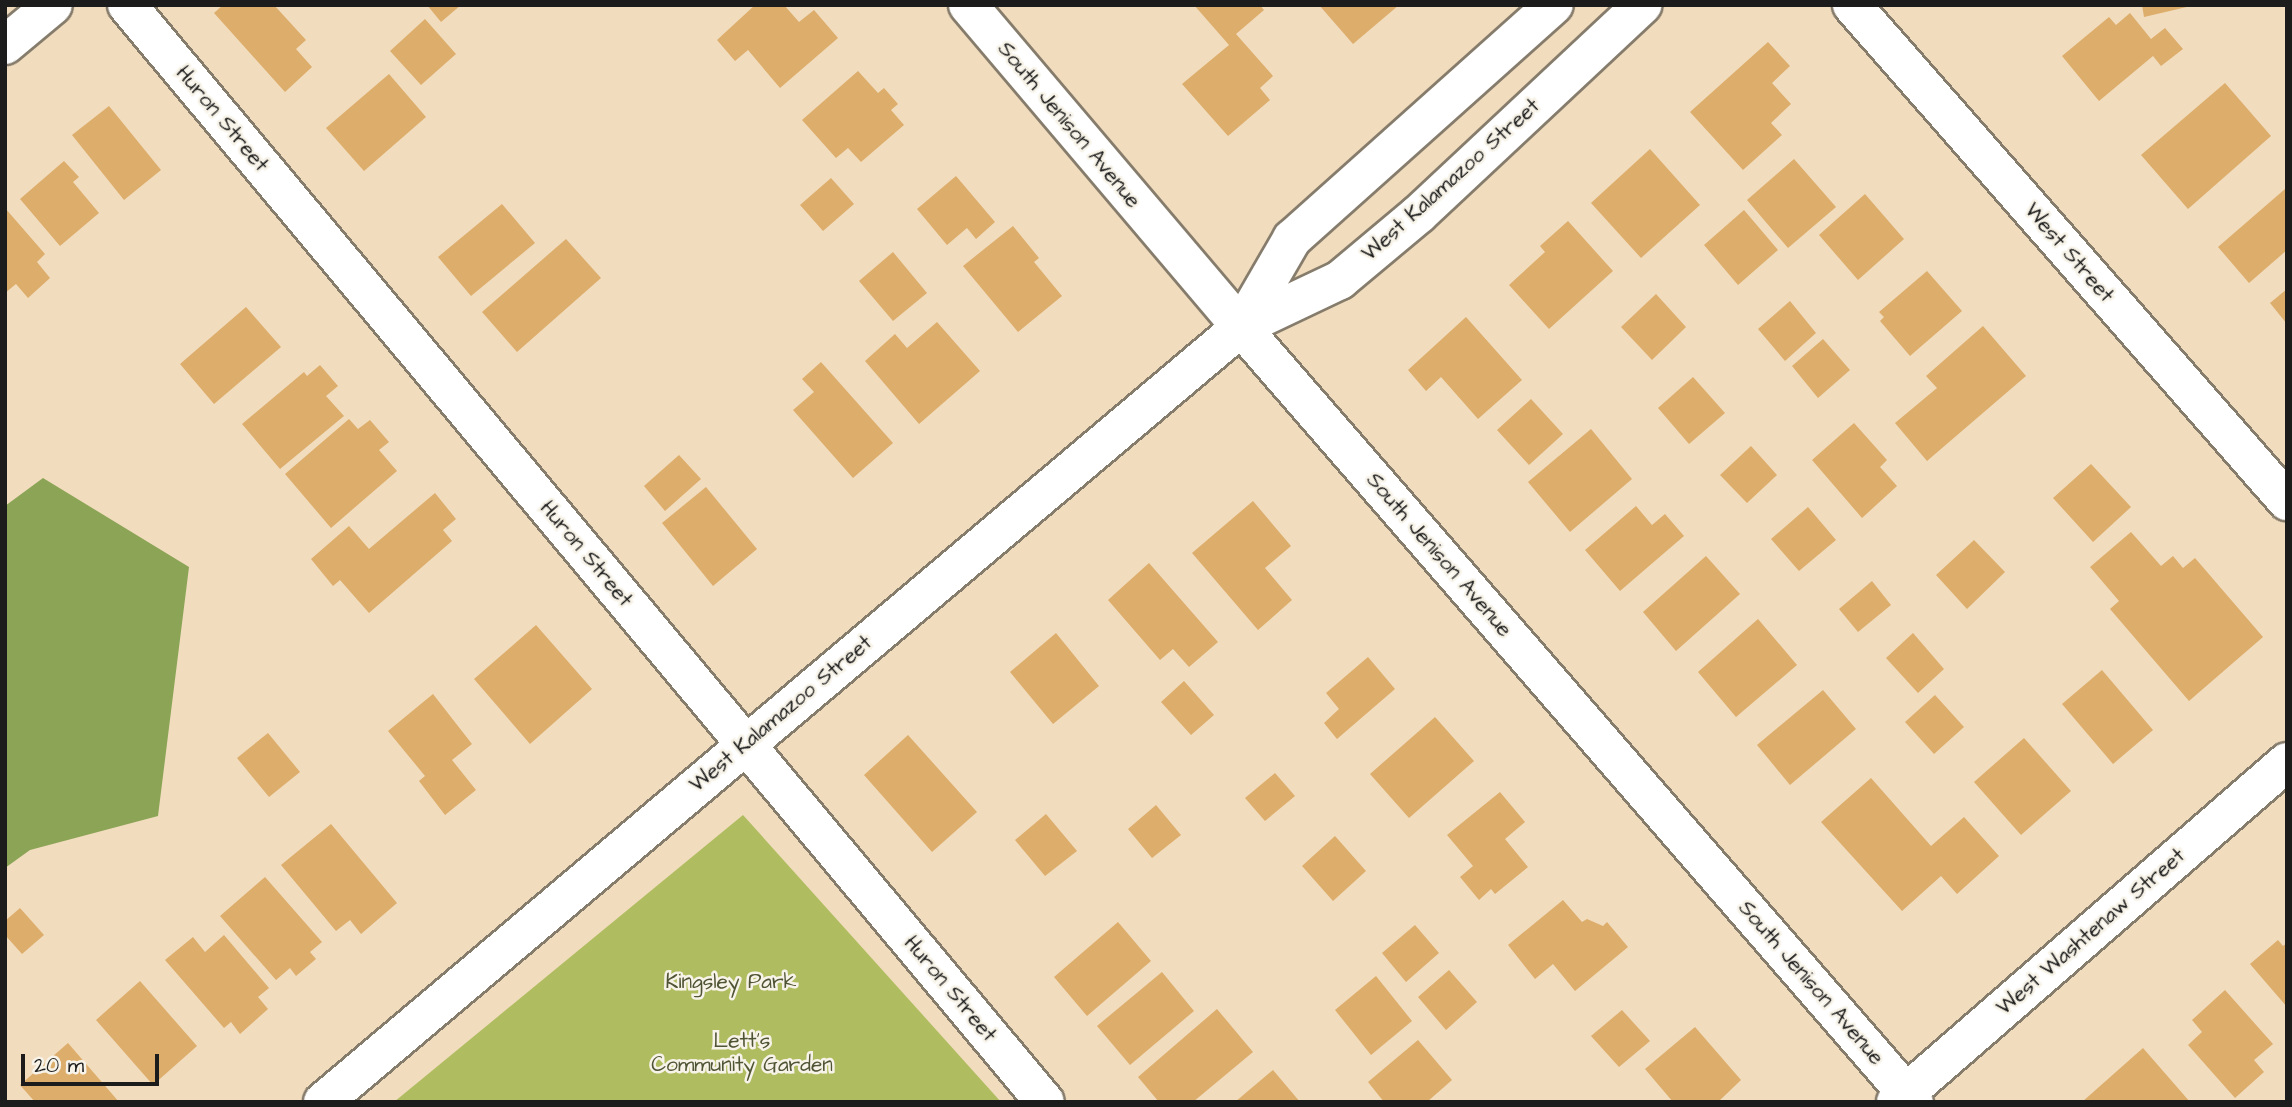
<!DOCTYPE html>
<style>
body{margin:0}
#map{position:relative;width:2292px;height:1107px;overflow:hidden;background:#f1dcbd;font-family:"Architects Daughter",sans-serif}
div>[style]{position:absolute}
.green>*{inset:0;background:#afbd60}
.forest>*{inset:0;background:#8ba456}
.building>*{inset:0;background:#ddad6b}
.roads{filter:drop-shadow(2px 0 #867c6c) drop-shadow(-2px 0 #867c6c) drop-shadow(0 2px #867c6c) drop-shadow(0 -2px #867c6c)}
.street>*{height:38px;margin:-19px;padding:0 19px;transform-origin:19px;border-radius:19px;background:#fff}
span{translate:-50% -50%;white-space:nowrap;text-align:center;line-height:1.15;-webkit-text-stroke:5px #f7f3e8;paint-order:stroke}
.street-label{font-size:21px;color:#1c1c1c}
.park-label{font-size:21px;color:#4f5434}
.frame{position:absolute;inset:0;border:7px solid #1c1c1c;pointer-events:none}
.scale{position:absolute;left:21px;top:1054px;width:138px;height:32px;box-sizing:border-box;border:4px solid #1c1c1c;border-top:0;padding-left:9px;font-size:21px;line-height:24px;white-space:nowrap;color:#1c1c1c;-webkit-text-stroke:5px #f7f3e8;paint-order:stroke}
</style>
<div id="map">
<div class="green">
<i style="clip-path:polygon(743px 815px,1001px 1102px,394px 1102px)"></i>
</div>
<div class="forest">
<i style="clip-path:polygon(43px 478px,189px 567px,158px 816px,30px 850px,5px 868px,5px 506px)"></i>
</div>
<div class="building">
<i style="clip-path:polygon(223px 5px,274px 5px,306px 40px,296px 49px,312px 67px,285px 92px,214px 13px)"></i>
<i style="clip-path:polygon(427px 5px,461px 5px,441px 22px)"></i>
<i style="clip-path:polygon(755px 5px,784px 5px,799px 22px,814px 10px,838px 38px,780px 88px,748px 50px,735px 61px,717px 40px)"></i>
<i style="clip-path:polygon(1194px 5px,1260px 5px,1264px 10px,1236px 34px,1273px 76px,1260px 88px,1270px 100px,1228px 136px,1182px 84px,1229px 45px)"></i>
<i style="clip-path:polygon(1319px 5px,1399px 5px,1353px 44px)"></i>
<i style="clip-path:polygon(2142px 5px,2191px 5px,2191px 6px,2144px 17px)"></i>
<i style="clip-path:polygon(2130px 13px,2151px 39px,2165px 28px,2183px 49px,2161px 66px,2153px 56px,2099px 101px,2062px 56px,2109px 17px,2116px 25px)"></i>
<i style="clip-path:polygon(425px 19px,456px 54px,421px 85px,390px 51px)"></i>
<i style="clip-path:polygon(1768px 42px,1790px 66px,1772px 83px,1791px 104px,1771px 123px,1782px 135px,1743px 170px,1690px 112px)"></i>
<i style="clip-path:polygon(858px 71px,878px 93px,884px 88px,898px 104px,891px 110px,904px 125px,861px 162px,848px 148px,836px 158px,802px 120px)"></i>
<i style="clip-path:polygon(389px 74px,426px 117px,364px 171px,326px 128px)"></i>
<i style="clip-path:polygon(2225px 83px,2271px 136px,2188px 209px,2141px 155px)"></i>
<i style="clip-path:polygon(109px 106px,161px 170px,124px 200px,72px 135px)"></i>
<i style="clip-path:polygon(1650px 149px,1700px 205px,1641px 258px,1591px 203px)"></i>
<i style="clip-path:polygon(1794px 159px,1836px 207px,1788px 248px,1747px 200px)"></i>
<i style="clip-path:polygon(64px 161px,79px 177px,73px 182px,99px 213px,60px 246px,20px 199px)"></i>
<i style="clip-path:polygon(956px 176px,995px 222px,976px 239px,967px 228px,947px 245px,917px 209px)"></i>
<i style="clip-path:polygon(831px 178px,854px 204px,823px 231px,800px 205px)"></i>
<i style="clip-path:polygon(2285px 189px,2287px 250px,2249px 283px,2218px 247px)"></i>
<i style="clip-path:polygon(1865px 194px,1904px 239px,1858px 280px,1819px 235px)"></i>
<i style="clip-path:polygon(502px 204px,535px 243px,471px 296px,438px 257px)"></i>
<i style="clip-path:polygon(5px 208px,45px 254px,37px 262px,50px 278px,28px 298px,16px 284px,5px 293px)"></i>
<i style="clip-path:polygon(1744px 210px,1778px 250px,1738px 285px,1704px 245px)"></i>
<i style="clip-path:polygon(1568px 221px,1613px 271px,1549px 329px,1509px 285px,1545px 252px,1540px 246px)"></i>
<i style="clip-path:polygon(1013px 226px,1039px 258px,1034px 262px,1062px 296px,1018px 332px,963px 266px)"></i>
<i style="clip-path:polygon(566px 239px,601px 278px,517px 352px,482px 312px)"></i>
<i style="clip-path:polygon(893px 252px,927px 293px,893px 321px,859px 281px)"></i>
<i style="clip-path:polygon(1927px 271px,1962px 311px,1910px 356px,1880px 321px,1884px 317px,1879px 312px)"></i>
<i style="clip-path:polygon(2287px 289px,2287px 324px,2270px 303px)"></i>
<i style="clip-path:polygon(1656px 294px,1686px 327px,1652px 360px,1621px 327px)"></i>
<i style="clip-path:polygon(1790px 301px,1816px 333px,1785px 361px,1758px 329px)"></i>
<i style="clip-path:polygon(246px 307px,281px 347px,214px 404px,180px 364px)"></i>
<i style="clip-path:polygon(1466px 317px,1522px 380px,1478px 419px,1441px 377px,1426px 391px,1408px 370px)"></i>
<i style="clip-path:polygon(937px 322px,980px 371px,919px 424px,865px 361px,895px 334px,907px 348px)"></i>
<i style="clip-path:polygon(1983px 326px,2026px 376px,1927px 461px,1895px 423px,1937px 388px,1926px 376px)"></i>
<i style="clip-path:polygon(1823px 339px,1850px 370px,1818px 398px,1792px 366px)"></i>
<i style="clip-path:polygon(821px 362px,893px 443px,853px 478px,793px 410px,814px 392px,802px 379px)"></i>
<i style="clip-path:polygon(320px 365px,338px 386px,326px 396px,344px 416px,280px 469px,242px 424px,304px 372px,307px 376px)"></i>
<i style="clip-path:polygon(1693px 377px,1725px 413px,1689px 444px,1658px 408px)"></i>
<i style="clip-path:polygon(1531px 399px,1563px 434px,1529px 465px,1497px 430px)"></i>
<i style="clip-path:polygon(349px 419px,358px 429px,370px 420px,389px 442px,379px 450px,397px 471px,331px 528px,285px 474px)"></i>
<i style="clip-path:polygon(1854px 423px,1887px 460px,1880px 467px,1897px 486px,1862px 518px,1812px 460px)"></i>
<i style="clip-path:polygon(1591px 429px,1632px 479px,1570px 532px,1528px 482px)"></i>
<i style="clip-path:polygon(1751px 446px,1777px 475px,1747px 503px,1720px 475px)"></i>
<i style="clip-path:polygon(679px 455px,701px 479px,665px 511px,644px 486px)"></i>
<i style="clip-path:polygon(2091px 464px,2131px 507px,2093px 542px,2053px 498px)"></i>
<i style="clip-path:polygon(706px 487px,757px 549px,713px 586px,662px 523px)"></i>
<i style="clip-path:polygon(435px 493px,456px 519px,443px 530px,452px 541px,369px 613px,340px 580px,333px 586px,311px 559px,349px 526px,369px 549px)"></i>
<i style="clip-path:polygon(1253px 501px,1291px 546px,1265px 568px,1292px 600px,1258px 630px,1192px 553px)"></i>
<i style="clip-path:polygon(1636px 506px,1652px 525px,1665px 514px,1684px 536px,1620px 591px,1585px 550px)"></i>
<i style="clip-path:polygon(1808px 507px,1836px 540px,1799px 571px,1771px 539px)"></i>
<i style="clip-path:polygon(2131px 532px,2161px 566px,2173px 556px,2183px 568px,2195px 558px,2263px 637px,2189px 701px,2110px 609px,2119px 601px,2090px 567px)"></i>
<i style="clip-path:polygon(1974px 540px,2005px 572px,1967px 609px,1936px 575px)"></i>
<i style="clip-path:polygon(1706px 556px,1740px 594px,1676px 651px,1643px 612px)"></i>
<i style="clip-path:polygon(1149px 563px,1218px 642px,1189px 667px,1173px 649px,1160px 660px,1108px 600px)"></i>
<i style="clip-path:polygon(1872px 581px,1891px 605px,1858px 632px,1839px 609px)"></i>
<i style="clip-path:polygon(1758px 619px,1797px 665px,1736px 717px,1698px 672px)"></i>
<i style="clip-path:polygon(536px 625px,592px 689px,530px 744px,474px 679px)"></i>
<i style="clip-path:polygon(1056px 633px,1099px 686px,1053px 724px,1010px 672px)"></i>
<i style="clip-path:polygon(1913px 633px,1944px 669px,1918px 693px,1886px 658px)"></i>
<i style="clip-path:polygon(1368px 657px,1395px 689px,1337px 739px,1324px 723px,1339px 709px,1326px 693px)"></i>
<i style="clip-path:polygon(2102px 670px,2153px 730px,2113px 764px,2062px 704px)"></i>
<i style="clip-path:polygon(1184px 681px,1214px 715px,1191px 735px,1161px 702px)"></i>
<i style="clip-path:polygon(1823px 690px,1856px 729px,1790px 785px,1757px 745px)"></i>
<i style="clip-path:polygon(433px 694px,472px 744px,452px 760px,476px 790px,445px 815px,419px 781px,425px 776px,388px 731px)"></i>
<i style="clip-path:polygon(1935px 695px,1964px 727px,1934px 754px,1905px 722px)"></i>
<i style="clip-path:polygon(1435px 717px,1474px 761px,1409px 818px,1370px 774px)"></i>
<i style="clip-path:polygon(268px 733px,300px 772px,269px 797px,237px 758px)"></i>
<i style="clip-path:polygon(908px 735px,977px 812px,932px 852px,864px 775px)"></i>
<i style="clip-path:polygon(2024px 738px,2071px 791px,2021px 835px,1974px 782px)"></i>
<i style="clip-path:polygon(1275px 773px,1295px 796px,1265px 821px,1245px 798px)"></i>
<i style="clip-path:polygon(1871px 778px,1931px 846px,1964px 817px,1999px 856px,1957px 894px,1941px 876px,1902px 911px,1821px 822px)"></i>
<i style="clip-path:polygon(1500px 792px,1525px 822px,1505px 839px,1528px 867px,1495px 894px,1491px 889px,1479px 900px,1460px 877px,1473px 866px,1447px 835px)"></i>
<i style="clip-path:polygon(1156px 805px,1181px 835px,1152px 858px,1128px 829px)"></i>
<i style="clip-path:polygon(1046px 814px,1077px 851px,1045px 876px,1015px 840px)"></i>
<i style="clip-path:polygon(331px 824px,397px 903px,361px 934px,350px 920px,336px 931px,281px 865px)"></i>
<i style="clip-path:polygon(1335px 836px,1366px 871px,1333px 901px,1302px 866px)"></i>
<i style="clip-path:polygon(265px 877px,322px 942px,310px 952px,316px 959px,296px 976px,290px 968px,276px 980px,220px 916px)"></i>
<i style="clip-path:polygon(1563px 900px,1582px 922px,1587px 919px,1603px 926px,1607px 922px,1628px 947px,1575px 991px,1553px 964px,1535px 979px,1508px 945px)"></i>
<i style="clip-path:polygon(20px 908px,44px 935px,22px 954px,5px 935px,5px 921px)"></i>
<i style="clip-path:polygon(1118px 922px,1151px 961px,1087px 1016px,1054px 977px)"></i>
<i style="clip-path:polygon(1415px 925px,1439px 953px,1406px 982px,1382px 953px)"></i>
<i style="clip-path:polygon(224px 935px,269px 988px,258px 997px,268px 1009px,240px 1034px,231px 1022px,224px 1028px,165px 960px,193px 937px,205px 952px)"></i>
<i style="clip-path:polygon(2278px 940px,2283px 946px,2287px 943px,2287px 1007px,2250px 964px)"></i>
<i style="clip-path:polygon(1449px 970px,1477px 1002px,1446px 1030px,1418px 997px)"></i>
<i style="clip-path:polygon(1162px 972px,1194px 1011px,1130px 1065px,1097px 1026px)"></i>
<i style="clip-path:polygon(1376px 976px,1412px 1021px,1371px 1055px,1335px 1010px)"></i>
<i style="clip-path:polygon(140px 981px,197px 1046px,153px 1085px,96px 1020px)"></i>
<i style="clip-path:polygon(2225px 990px,2273px 1044px,2254px 1060px,2264px 1072px,2235px 1098px,2188px 1045px,2202px 1032px,2192px 1020px)"></i>
<i style="clip-path:polygon(1217px 1009px,1253px 1052px,1193px 1102px,1159px 1102px,1138px 1077px)"></i>
<i style="clip-path:polygon(1622px 1010px,1650px 1041px,1619px 1067px,1591px 1036px)"></i>
<i style="clip-path:polygon(1695px 1027px,1741px 1080px,1718px 1102px,1673px 1102px,1645px 1069px)"></i>
<i style="clip-path:polygon(1418px 1040px,1452px 1080px,1427px 1102px,1384px 1102px,1368px 1082px)"></i>
<i style="clip-path:polygon(68px 1043px,119px 1102px,35px 1102px,20px 1085px)"></i>
<i style="clip-path:polygon(2143px 1048px,2190px 1102px,2082px 1102px)"></i>
<i style="clip-path:polygon(1273px 1070px,1300px 1102px,1235px 1102px)"></i>
</div>
<div class="roads">
<div class="street">
<i style="left:127px;top:5px;width:1430px;rotate:50.08deg"></i>
<i style="left:968px;top:5px;width:422px;rotate:49.7deg"></i>
<i style="left:1241px;top:327px;width:1026px;rotate:49.03deg"></i>
<i style="left:1852px;top:5px;width:660px;rotate:48.75deg"></i>
<i style="left:5px;top:45px;width:62px;rotate:-39.8deg"></i>
<i style="left:1241px;top:327px;width:102px;rotate:-59.9deg"></i>
<i style="left:1292px;top:239px;width:351px;rotate:-41.8deg"></i>
<i style="left:323px;top:1102px;width:1201px;rotate:-40.17deg"></i>
<i style="left:1241px;top:327px;width:110px;rotate:-25.4deg"></i>
<i style="left:1340px;top:280px;width:103px;rotate:-39.9deg"></i>
<i style="left:1419px;top:214px;width:306px;rotate:-43.1deg"></i>
<i style="left:1896px;top:1102px;width:518px;rotate:-41.01deg"></i>
</div>
</div>
<div class="street-label">
<span style="left:222px;top:119px;rotate:50deg">Huron Street</span>
<span style="left:1069px;top:125px;rotate:50deg">South Jenison Avenue</span>
<span style="left:1451px;top:180px;rotate:-42deg">West Kalamazoo Street</span>
<span style="left:2069px;top:253px;rotate:49deg">West Street</span>
<span style="left:586px;top:554px;rotate:50deg">Huron Street</span>
<span style="left:1439px;top:555px;rotate:49deg">South Jenison Avenue</span>
<span style="left:781px;top:714px;rotate:-40deg">West Kalamazoo Street</span>
<span style="left:2091px;top:932px;rotate:-41deg">West Washtenaw Street</span>
<span style="left:1811px;top:983px;rotate:49deg">South Jenison Avenue</span>
<span style="left:950px;top:989px;rotate:50deg">Huron Street</span>
</div>
<div class="park-label">
<span style="left:731px;top:982px">Kingsley Park</span>
<span style="left:742px;top:1053px">Lett's<br>Community Garden</span>
</div>
<div class="frame"></div>
<div class="scale">20 m</div>
</div>
